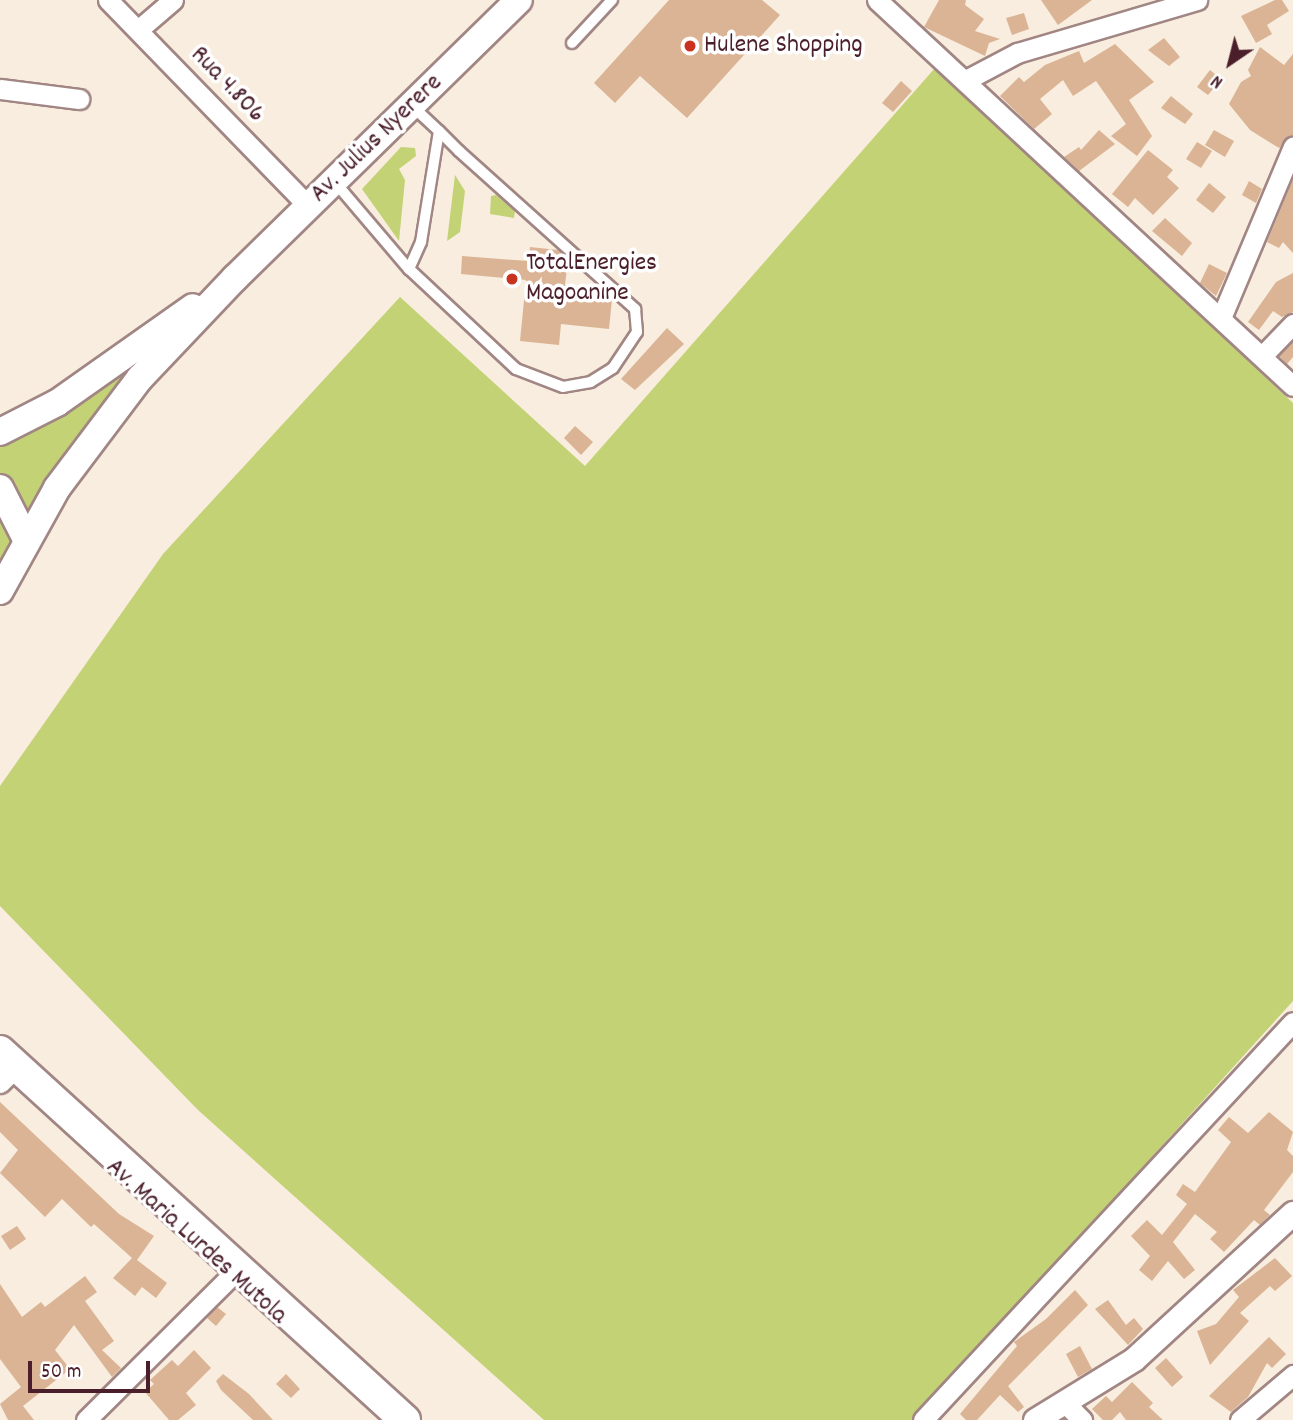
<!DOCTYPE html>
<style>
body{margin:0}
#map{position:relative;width:1293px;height:1420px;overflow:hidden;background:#f8edde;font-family:Dekko,sans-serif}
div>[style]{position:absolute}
.green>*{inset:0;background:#c3d274}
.building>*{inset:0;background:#dab494}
.roads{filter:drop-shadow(2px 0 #a18684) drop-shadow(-2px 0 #a18684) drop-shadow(0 2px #a18684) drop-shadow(0 -2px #a18684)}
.service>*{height:10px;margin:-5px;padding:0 5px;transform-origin:5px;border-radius:5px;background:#fff}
.minor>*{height:19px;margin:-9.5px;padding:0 9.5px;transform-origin:9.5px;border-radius:9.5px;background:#fff}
.tertiary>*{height:23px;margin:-11.5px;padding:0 11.5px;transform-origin:11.5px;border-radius:11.5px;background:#fff}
.secondary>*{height:26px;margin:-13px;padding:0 13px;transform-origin:13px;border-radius:13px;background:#fff}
.primary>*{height:30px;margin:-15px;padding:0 15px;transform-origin:15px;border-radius:15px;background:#fff}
.dots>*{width:19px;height:19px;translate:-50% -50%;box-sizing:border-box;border:4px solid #fff;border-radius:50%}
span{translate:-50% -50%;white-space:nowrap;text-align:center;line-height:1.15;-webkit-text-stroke:7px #fff;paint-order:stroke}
.poi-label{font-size:26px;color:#4a1f2b}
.left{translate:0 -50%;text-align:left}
.street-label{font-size:26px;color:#4a1f2b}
.north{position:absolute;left:1195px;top:28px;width:70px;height:70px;-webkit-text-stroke:5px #fff;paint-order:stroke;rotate:215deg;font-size:19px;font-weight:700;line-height:28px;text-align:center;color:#4a1f2b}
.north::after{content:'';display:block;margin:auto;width:24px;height:32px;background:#4a1f2b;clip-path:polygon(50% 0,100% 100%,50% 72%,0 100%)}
.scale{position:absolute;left:28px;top:1361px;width:122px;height:32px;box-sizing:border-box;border:4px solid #4a1f2b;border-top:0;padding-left:9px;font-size:21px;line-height:24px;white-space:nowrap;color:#4a1f2b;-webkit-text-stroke:5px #fff;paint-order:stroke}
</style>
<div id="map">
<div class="green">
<i style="clip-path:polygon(935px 68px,1293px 403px,1293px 1001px,914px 1420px,544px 1420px,198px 1110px,0 906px,0 786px,163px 554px,400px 297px,585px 466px)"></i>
<i style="clip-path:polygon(401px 147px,415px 148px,416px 156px,399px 169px,405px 180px,399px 241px,362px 189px)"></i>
<i style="clip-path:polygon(455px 175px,465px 191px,460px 232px,447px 241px)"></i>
<i style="clip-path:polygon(496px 195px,515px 211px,514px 218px,490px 214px,491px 196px)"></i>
<i style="clip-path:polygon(235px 278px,102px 408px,72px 442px,0 561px,0 442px)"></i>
</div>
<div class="building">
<i style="clip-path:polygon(669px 0,762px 0,780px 15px,687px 118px,640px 76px,615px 103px,594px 83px)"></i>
<i style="clip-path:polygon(939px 0,966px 0,965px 5px,984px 19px,975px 31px,1000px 39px,989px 43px,985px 56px,924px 27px)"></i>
<i style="clip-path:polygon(1041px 0,1092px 0,1058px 25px)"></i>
<i style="clip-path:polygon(1275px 0,1282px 0,1289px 11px,1267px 25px,1272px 34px,1256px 43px,1241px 16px)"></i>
<i style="clip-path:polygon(1024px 13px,1029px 29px,1012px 35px,1006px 18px)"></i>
<i style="clip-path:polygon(1164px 38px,1180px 57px,1169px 66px,1148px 50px)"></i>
<i style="clip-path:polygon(1115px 44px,1154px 82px,1129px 100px,1152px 136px,1137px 156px,1111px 136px,1126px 124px,1096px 81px,1073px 96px,1063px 80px,1040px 99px,1052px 114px,1034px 129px,1000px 96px,1019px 77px,1024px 82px,1045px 65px,1079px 51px,1084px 63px)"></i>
<i style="clip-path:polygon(1260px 47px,1284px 65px,1293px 54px,1293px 135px,1279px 148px,1250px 130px,1229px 104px,1241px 82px,1251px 76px,1248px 70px)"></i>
<i style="clip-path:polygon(1210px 70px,1221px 79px,1208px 95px,1197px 87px)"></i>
<i style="clip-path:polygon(901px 81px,912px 91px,893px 112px,882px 103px)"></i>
<i style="clip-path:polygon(1171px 96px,1193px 114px,1185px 124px,1161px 108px)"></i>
<i style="clip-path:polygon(1099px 130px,1115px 144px,1079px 171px,1064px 157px,1079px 147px,1081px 150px)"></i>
<i style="clip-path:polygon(1214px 130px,1234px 141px,1225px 157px,1205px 145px)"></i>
<i style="clip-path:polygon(1197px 142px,1212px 151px,1201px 168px,1186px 159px)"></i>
<i style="clip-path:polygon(1148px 150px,1173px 170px,1167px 177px,1179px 188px,1153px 215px,1135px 198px,1128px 207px,1112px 194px)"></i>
<i style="clip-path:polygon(1293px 179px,1293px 253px,1283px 242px,1279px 248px,1267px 242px)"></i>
<i style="clip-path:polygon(1249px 181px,1262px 189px,1256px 203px,1242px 195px)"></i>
<i style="clip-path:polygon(1209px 183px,1226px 197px,1213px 213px,1196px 200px)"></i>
<i style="clip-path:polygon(1165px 218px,1192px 243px,1182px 256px,1152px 231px)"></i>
<i style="clip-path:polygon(530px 247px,558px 250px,568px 259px,565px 285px,603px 290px,612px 299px,609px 329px,561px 324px,559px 345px,520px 341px,526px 280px,461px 274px,462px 256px,528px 261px)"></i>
<i style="clip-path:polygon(1209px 264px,1227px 273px,1216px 296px,1200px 283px)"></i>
<i style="clip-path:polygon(1293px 273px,1293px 312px,1282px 317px,1273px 311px,1259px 330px,1248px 322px,1276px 282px)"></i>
<i style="clip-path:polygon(667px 328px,684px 344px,635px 390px,621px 379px)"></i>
<i style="clip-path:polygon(1293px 342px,1293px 357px,1287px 364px,1279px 356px)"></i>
<i style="clip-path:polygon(575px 426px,593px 442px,581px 455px,564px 438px)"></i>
<i style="clip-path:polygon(0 1102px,119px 1214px,154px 1236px,137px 1260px,167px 1283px,156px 1298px,142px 1287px,135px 1296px,113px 1278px,132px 1258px,94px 1224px,91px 1227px,62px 1199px,45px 1217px,0 1173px,18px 1150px,0 1132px)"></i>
<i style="clip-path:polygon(1269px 1112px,1293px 1132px,1287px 1150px,1293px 1156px,1293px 1172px,1264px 1210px,1270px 1215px,1260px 1225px,1254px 1220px,1224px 1252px,1210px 1239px,1217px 1232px,1195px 1214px,1173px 1242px,1195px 1270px,1184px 1279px,1168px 1261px,1152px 1281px,1139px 1270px,1150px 1256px,1131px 1236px,1147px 1220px,1162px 1235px,1187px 1204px,1176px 1195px,1183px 1184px,1195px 1192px,1231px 1142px,1218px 1130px,1229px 1117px,1248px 1133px)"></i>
<i style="clip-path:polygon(17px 1226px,26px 1239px,10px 1250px,1px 1236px)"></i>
<i style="clip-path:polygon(1275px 1258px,1292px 1276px,1275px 1291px,1270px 1286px,1240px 1313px,1249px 1321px,1210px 1365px,1197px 1331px,1216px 1324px,1239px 1297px,1233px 1290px)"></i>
<i style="clip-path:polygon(85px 1276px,97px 1292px,85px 1301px,114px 1341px,102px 1350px,121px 1368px,112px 1377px,74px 1325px,55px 1350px,70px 1369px,23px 1406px,34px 1420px,8px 1420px,0 1404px,21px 1387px,0 1359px,0 1284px,22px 1317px,41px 1302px,45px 1307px)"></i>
<i style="clip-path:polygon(1075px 1290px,1088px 1305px,1008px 1386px,1024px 1407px,1018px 1412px,1000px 1395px,977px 1420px,966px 1420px,960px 1414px,1017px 1346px,1014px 1342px,1046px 1319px)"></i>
<i style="clip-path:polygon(1108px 1300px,1126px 1325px,1134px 1318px,1143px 1329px,1128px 1345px,1095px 1309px)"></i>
<i style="clip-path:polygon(217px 1307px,226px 1314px,216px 1326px,207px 1318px)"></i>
<i style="clip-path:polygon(1269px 1337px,1286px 1354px,1272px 1368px,1267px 1363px,1248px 1397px,1231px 1412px,1209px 1396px)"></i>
<i style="clip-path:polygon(1080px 1346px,1092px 1369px,1078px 1377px,1066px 1354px)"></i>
<i style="clip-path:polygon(194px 1350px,211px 1368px,186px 1393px,196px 1405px,178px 1420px,169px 1420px,145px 1392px,154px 1384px,150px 1380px,172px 1360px,178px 1366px)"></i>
<i style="clip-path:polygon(1166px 1358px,1183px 1377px,1172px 1387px,1155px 1368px)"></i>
<i style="clip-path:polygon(223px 1374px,249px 1394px,273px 1420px,253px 1420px,221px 1390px,216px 1381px)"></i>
<i style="clip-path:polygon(286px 1374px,300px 1389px,291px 1398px,276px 1384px)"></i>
<i style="clip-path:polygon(1132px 1382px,1153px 1403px,1149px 1407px,1163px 1420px,1126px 1420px,1120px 1412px,1112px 1420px,1103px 1420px,1092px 1409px,1106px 1396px,1112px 1402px)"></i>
</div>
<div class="roads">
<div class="service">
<i style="left:572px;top:43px;width:59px;rotate:-47.1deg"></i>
<i style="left:411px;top:105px;width:38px;rotate:43deg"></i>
<i style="left:439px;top:131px;width:28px;rotate:45deg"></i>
<i style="left:459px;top:151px;width:237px;rotate:41.9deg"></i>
<i style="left:635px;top:309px;width:23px;rotate:85deg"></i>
<i style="left:637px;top:332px;width:43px;rotate:123.7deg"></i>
<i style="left:613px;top:368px;width:26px;rotate:148deg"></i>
<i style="left:591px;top:382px;width:28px;rotate:170deg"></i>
<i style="left:563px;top:387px;width:50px;rotate:-159deg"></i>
<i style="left:516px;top:369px;width:146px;rotate:-136.9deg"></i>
<i style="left:409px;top:269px;width:30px;rotate:-66deg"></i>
<i style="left:421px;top:242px;width:112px;rotate:-80.8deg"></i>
<i style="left:334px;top:181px;width:116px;rotate:49.6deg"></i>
</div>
<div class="minor">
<i style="left:108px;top:0;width:287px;rotate:45.8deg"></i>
<i style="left:877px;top:0;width:567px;rotate:42.86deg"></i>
<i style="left:138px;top:30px;width:46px;rotate:-40.6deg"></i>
<i style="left:966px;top:80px;width:58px;rotate:-27.9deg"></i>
<i style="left:1017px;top:53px;width:188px;rotate:-16.4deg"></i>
<i style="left:0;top:89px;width:80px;rotate:7.2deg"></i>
<i style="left:1221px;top:318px;width:186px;rotate:-67.2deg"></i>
<i style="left:1262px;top:356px;width:45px;rotate:-45.9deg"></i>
<i style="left:0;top:1083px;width:14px;rotate:-45deg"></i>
<i style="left:1066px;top:1404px;width:23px;rotate:45deg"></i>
<i style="left:86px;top:1420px;width:206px;rotate:-44.8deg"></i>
<i style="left:923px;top:1420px;width:543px;rotate:-47.09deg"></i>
<i style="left:1240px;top:1420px;width:70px;rotate:-40.3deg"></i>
</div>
<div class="tertiary">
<i style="left:1035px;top:1420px;width:116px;rotate:-31.6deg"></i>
<i style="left:1134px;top:1359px;width:216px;rotate:-42.6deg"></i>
</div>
<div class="secondary">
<i style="left:0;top:432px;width:64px;rotate:-27deg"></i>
<i style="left:57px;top:403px;width:166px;rotate:-35.2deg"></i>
<i style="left:0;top:488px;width:59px;rotate:63deg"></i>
<i style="left:0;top:591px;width:118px;rotate:-61deg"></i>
<i style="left:57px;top:488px;width:138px;rotate:-53deg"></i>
<i style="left:140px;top:378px;width:138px;rotate:-46.5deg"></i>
<i style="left:235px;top:278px;width:397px;rotate:-44.4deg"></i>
</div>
<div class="primary">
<i style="left:0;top:1051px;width:548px;rotate:42.34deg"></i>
</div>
</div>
<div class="dots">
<i style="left:690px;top:46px;background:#c8321e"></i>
<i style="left:512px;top:279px;background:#c8321e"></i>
</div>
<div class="poi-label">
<span class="left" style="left:704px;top:46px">Hulene Shopping</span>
<span class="left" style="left:526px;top:279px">TotalEnergies<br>Magoanine</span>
</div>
<div class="street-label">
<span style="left:227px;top:85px;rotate:46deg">Rua 4.806</span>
<span style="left:377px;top:139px;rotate:-44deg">Av. Julius Nyerere</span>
<span style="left:196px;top:1242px;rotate:42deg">Av. Maria Lurdes Mutola</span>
</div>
<div class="north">N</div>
<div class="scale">50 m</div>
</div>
